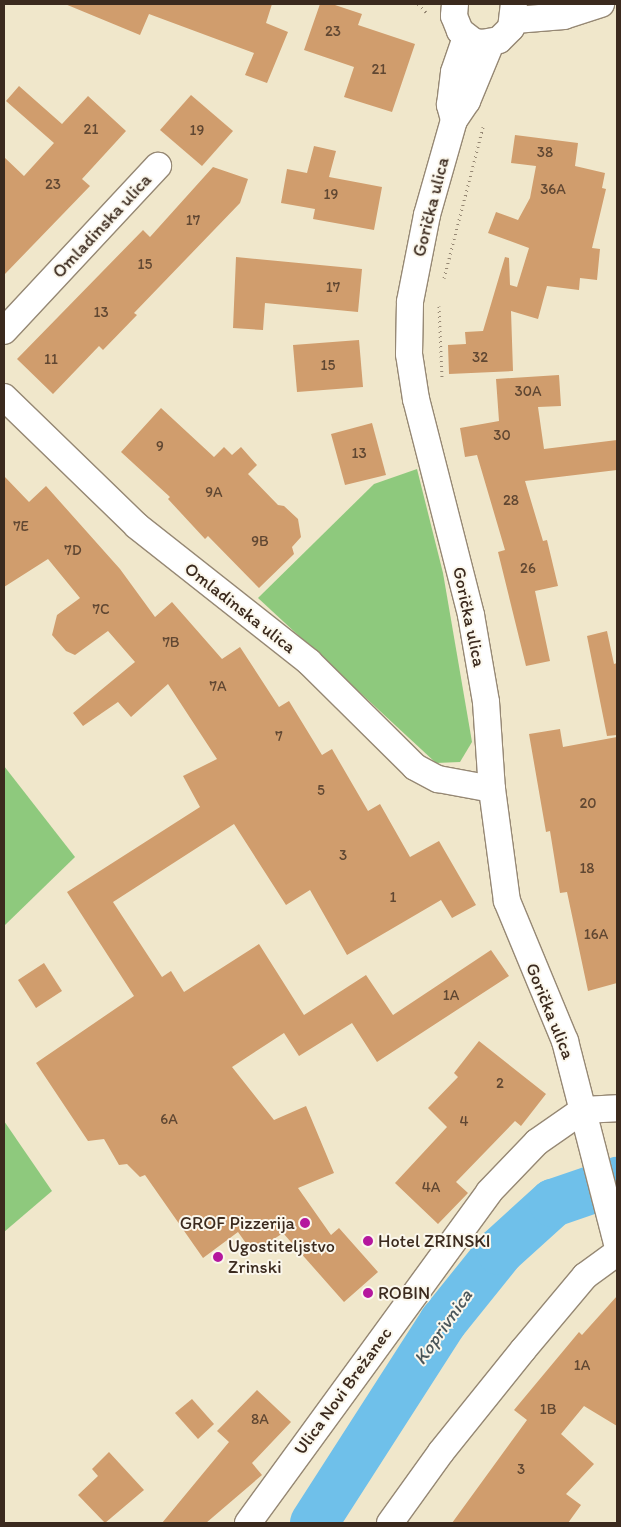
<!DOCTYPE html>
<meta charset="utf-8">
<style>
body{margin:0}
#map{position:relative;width:621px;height:1527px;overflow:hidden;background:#f0e7cb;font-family:Itim,sans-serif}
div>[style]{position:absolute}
.green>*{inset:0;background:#8ec97d}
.river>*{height:48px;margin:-24px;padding:0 24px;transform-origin:24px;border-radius:24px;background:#6fc0ea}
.building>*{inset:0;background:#d09d6d}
.path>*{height:3px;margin-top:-1.5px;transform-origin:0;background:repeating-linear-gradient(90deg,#968874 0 1px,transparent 0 5px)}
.roads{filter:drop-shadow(1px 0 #968874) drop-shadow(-1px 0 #968874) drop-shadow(0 1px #968874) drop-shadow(0 -1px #968874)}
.street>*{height:26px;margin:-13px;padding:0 13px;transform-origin:13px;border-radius:13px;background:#fff}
.dots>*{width:14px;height:14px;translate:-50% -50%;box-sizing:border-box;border:2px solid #fbf7ec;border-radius:50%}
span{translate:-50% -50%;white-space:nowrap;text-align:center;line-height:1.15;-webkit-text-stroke:4px #fbf7ec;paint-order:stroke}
.number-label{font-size:15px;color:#604732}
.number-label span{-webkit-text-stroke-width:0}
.street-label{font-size:18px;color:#3b2a1e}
.poi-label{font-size:18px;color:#3b2a1e}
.right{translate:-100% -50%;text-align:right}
.left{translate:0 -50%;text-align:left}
.water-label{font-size:19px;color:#4b575b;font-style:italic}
.frame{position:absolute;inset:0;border:5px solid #3b2a1e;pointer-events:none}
</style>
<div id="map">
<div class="green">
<i style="clip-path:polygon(417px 469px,443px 573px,472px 742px,460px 762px,436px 763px,258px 598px,374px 484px)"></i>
<i style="clip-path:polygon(4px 766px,75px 857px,4px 926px)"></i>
<i style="clip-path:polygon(4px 1121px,52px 1191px,4px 1232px)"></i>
</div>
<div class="river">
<i style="left:314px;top:1523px;width:239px;rotate:-57.3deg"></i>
<i style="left:443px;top:1322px;width:91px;rotate:-51.2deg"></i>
<i style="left:500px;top:1251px;width:72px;rotate:-42.2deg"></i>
<i style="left:553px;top:1203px;width:68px;rotate:-19deg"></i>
</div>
<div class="building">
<i style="clip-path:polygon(65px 4px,272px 4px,266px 23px,288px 32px,267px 83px,245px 75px,254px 53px,149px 14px,140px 35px)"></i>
<i style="clip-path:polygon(320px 4px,332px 4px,362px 14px,358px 25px,415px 44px,392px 112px,344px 97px,354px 67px,304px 50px)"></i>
<i style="clip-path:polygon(19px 86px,62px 124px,88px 96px,126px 131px,82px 179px,90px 186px,4px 275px,4px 157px,24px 176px,54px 143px,6px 101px)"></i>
<i style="clip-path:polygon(191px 95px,233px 131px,202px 166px,160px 130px)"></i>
<i style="clip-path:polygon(515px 135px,578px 143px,575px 166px,605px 173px,602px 188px,606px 189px,592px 248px,600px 249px,597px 280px,580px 278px,579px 290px,547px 286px,538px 319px,511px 311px,513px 371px,449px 374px,448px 345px,466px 344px,465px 332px,483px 331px,505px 257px,509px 258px,510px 285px,517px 287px,529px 248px,488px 233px,496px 212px,518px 220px,530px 198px,536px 166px,511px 163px)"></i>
<i style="clip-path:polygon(314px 146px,336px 151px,329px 177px,382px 187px,374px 230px,313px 219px,315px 209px,281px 203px,287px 169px,307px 173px)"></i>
<i style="clip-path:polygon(213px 167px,248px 179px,240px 203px,134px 313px,137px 315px,103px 350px,99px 346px,53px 394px,17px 359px,143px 230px,150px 237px)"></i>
<i style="clip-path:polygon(236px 257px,362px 269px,358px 312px,265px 303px,263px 330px,233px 328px)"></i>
<i style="clip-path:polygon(359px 340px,363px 387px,297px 392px,293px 345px)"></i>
<i style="clip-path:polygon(559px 375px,561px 406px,538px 407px,544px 449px,617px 440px,617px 470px,525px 481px,543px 541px,547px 540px,558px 586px,535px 591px,550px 661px,526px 666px,498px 552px,505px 550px,477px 455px,465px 457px,460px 428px,499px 421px,496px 379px)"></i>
<i style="clip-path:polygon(161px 408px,214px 457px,224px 447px,232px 455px,241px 447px,257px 465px,248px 474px,278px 505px,284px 506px,298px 519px,301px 537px,292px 547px,294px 554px,259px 588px,208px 536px,205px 539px,168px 499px,170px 497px,121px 452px)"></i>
<i style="clip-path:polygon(372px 423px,386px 475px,345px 485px,331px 434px)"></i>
<i style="clip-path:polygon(4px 476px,29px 502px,46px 486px,120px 569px,155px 617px,172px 602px,222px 659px,240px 647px,279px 707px,289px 701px,322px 755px,332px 749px,368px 811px,380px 804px,410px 857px,439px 841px,476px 905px,452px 918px,441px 900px,347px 955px,310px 890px,286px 905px,234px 824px,113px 902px,162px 977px,171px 971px,184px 992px,259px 944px,304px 1015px,366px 975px,393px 1015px,491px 950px,509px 976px,377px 1062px,352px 1023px,299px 1056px,284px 1033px,232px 1067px,274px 1120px,306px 1106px,334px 1173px,298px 1188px,331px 1235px,339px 1228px,378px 1272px,344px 1302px,283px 1233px,253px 1253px,238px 1232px,203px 1258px,145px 1175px,140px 1177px,127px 1164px,119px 1165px,104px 1139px,88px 1141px,36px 1063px,134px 996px,67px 892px,200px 807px,183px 776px,217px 759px,168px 684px,131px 717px,118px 702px,83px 726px,73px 713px,135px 662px,108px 631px,75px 655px,66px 651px,52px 635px,57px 615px,80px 598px,48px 559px,4px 587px)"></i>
<i style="clip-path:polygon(607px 631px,614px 664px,617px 663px,617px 735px,607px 736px,587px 636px)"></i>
<i style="clip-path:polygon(560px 729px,563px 747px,617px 737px,617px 983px,588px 991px,567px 892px,560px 893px,550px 831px,546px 832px,529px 734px)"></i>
<i style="clip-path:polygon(44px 963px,62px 991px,36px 1008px,18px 980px)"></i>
<i style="clip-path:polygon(479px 1041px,546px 1094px,521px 1126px,515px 1121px,456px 1182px,468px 1193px,438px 1224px,395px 1183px,447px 1127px,428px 1108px,458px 1077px,454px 1073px)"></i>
<i style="clip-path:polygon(617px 1296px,617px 1426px,584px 1406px,561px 1434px,594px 1464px,566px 1494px,581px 1505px,568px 1523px,452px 1523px,527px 1420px,514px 1410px,579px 1332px,582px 1335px)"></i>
<i style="clip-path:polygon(257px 1390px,291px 1422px,252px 1463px,262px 1475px,206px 1523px,162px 1523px,229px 1442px,217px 1431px)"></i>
<i style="clip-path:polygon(192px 1399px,214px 1424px,198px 1439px,175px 1413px)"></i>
<i style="clip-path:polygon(109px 1452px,144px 1490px,105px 1523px,78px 1495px,98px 1476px,92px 1469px)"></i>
</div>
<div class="path">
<i style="left:418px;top:4px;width:13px;rotate:45deg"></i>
<i style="left:444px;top:278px;width:156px;rotate:-75.5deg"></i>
<i style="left:439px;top:306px;width:71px;rotate:87.6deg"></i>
</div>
<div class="roads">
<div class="street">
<i style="left:455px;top:4px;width:12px;rotate:95deg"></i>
<i style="left:454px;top:16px;width:16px;rotate:68deg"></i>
<i style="left:460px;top:31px;width:18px;rotate:38deg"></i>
<i style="left:474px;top:42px;width:8px;rotate:7deg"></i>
<i style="left:482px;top:43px;width:17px;rotate:-10deg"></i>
<i style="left:499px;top:40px;width:17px;rotate:-45deg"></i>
<i style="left:511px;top:28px;width:24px;rotate:-83deg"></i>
<i style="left:515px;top:20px;width:49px;rotate:-4.7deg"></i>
<i style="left:564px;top:16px;width:39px;rotate:-18deg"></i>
<i style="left:491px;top:43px;width:63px;rotate:112.5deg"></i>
<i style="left:467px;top:101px;width:23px;rotate:124deg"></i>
<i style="left:454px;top:120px;width:99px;rotate:105.9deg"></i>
<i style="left:427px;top:215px;width:89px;rotate:101.1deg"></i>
<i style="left:410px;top:302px;width:52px;rotate:91.1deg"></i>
<i style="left:409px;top:354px;width:46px;rotate:81.2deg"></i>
<i style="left:416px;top:399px;width:223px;rotate:75.7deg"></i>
<i style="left:471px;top:615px;width:88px;rotate:80.2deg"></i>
<i style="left:486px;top:702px;width:87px;rotate:86.1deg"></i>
<i style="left:492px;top:789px;width:113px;rotate:82.4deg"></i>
<i style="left:507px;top:901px;width:152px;rotate:67.5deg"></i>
<i style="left:565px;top:1041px;width:210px;rotate:75.6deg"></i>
<i style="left:454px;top:120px;width:16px;rotate:-105deg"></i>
<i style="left:450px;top:105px;width:33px;rotate:-83deg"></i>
<i style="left:454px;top:72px;width:37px;rotate:-71deg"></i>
<i style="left:4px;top:331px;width:226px;rotate:-47deg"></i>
<i style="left:4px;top:397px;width:185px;rotate:44.1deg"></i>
<i style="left:137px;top:526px;width:219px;rotate:38.3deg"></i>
<i style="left:309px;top:662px;width:149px;rotate:44.7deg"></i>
<i style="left:415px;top:767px;width:26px;rotate:28deg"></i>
<i style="left:438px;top:779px;width:55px;rotate:10.5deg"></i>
<i style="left:248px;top:1523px;width:409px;rotate:-53.9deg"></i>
<i style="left:489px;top:1192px;width:69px;rotate:-46.2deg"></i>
<i style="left:537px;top:1142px;width:56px;rotate:-34.8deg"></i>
<i style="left:583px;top:1110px;width:34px;rotate:-3deg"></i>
<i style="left:390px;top:1523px;width:87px;rotate:-54.3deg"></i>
<i style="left:441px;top:1452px;width:131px;rotate:-51.2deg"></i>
<i style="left:523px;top:1350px;width:97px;rotate:-50deg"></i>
<i style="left:585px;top:1276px;width:39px;rotate:-36deg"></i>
</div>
</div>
<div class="dots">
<i style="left:305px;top:1223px;background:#b5179e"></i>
<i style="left:368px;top:1241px;background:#b5179e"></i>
<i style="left:218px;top:1257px;background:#b5179e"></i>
<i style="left:368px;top:1293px;background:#b5179e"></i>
</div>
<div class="number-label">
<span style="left:333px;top:32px">23</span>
<span style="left:379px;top:70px">21</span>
<span style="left:91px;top:130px">21</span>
<span style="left:197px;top:131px">19</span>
<span style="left:545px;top:153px">38</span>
<span style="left:53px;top:185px">23</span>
<span style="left:553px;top:190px">36A</span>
<span style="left:331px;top:195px">19</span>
<span style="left:193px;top:221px">17</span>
<span style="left:145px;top:265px">15</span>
<span style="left:333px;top:288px">17</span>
<span style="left:101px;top:313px">13</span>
<span style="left:480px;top:358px">32</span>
<span style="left:51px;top:360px">11</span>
<span style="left:328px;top:366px">15</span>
<span style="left:528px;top:392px">30A</span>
<span style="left:502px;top:436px">30</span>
<span style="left:160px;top:447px">9</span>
<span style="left:359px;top:454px">13</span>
<span style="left:214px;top:493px">9A</span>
<span style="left:511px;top:501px">28</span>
<span style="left:21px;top:527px">7E</span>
<span style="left:260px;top:542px">9B</span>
<span style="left:73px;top:551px">7D</span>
<span style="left:528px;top:569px">26</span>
<span style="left:101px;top:610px">7C</span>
<span style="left:171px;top:643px">7B</span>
<span style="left:218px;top:687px">7A</span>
<span style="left:279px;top:737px">7</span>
<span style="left:321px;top:791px">5</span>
<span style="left:588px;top:804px">20</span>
<span style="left:343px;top:856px">3</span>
<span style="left:587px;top:869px">18</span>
<span style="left:393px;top:898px">1</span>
<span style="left:596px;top:935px">16A</span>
<span style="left:451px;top:996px">1A</span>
<span style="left:500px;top:1084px">2</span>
<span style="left:169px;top:1120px">6A</span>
<span style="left:464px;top:1122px">4</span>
<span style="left:431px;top:1188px">4A</span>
<span style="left:582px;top:1366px">1A</span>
<span style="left:548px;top:1410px">1B</span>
<span style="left:260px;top:1420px">8A</span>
<span style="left:521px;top:1470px">3</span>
</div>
<div class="street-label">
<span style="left:431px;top:207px;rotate:-76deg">Gorička ulica</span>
<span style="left:102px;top:226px;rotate:-47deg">Omladinska ulica</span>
<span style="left:240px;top:608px;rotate:38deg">Omladinska ulica</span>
<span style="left:469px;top:617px;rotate:78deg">Gorička ulica</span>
<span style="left:550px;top:1011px;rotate:68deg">Gorička ulica</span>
<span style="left:343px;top:1391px;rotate:-54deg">Ulica Novi Brežanec</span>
</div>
<div class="poi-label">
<span class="right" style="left:295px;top:1223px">GROF Pizzerija</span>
<span class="left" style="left:378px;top:1241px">Hotel ZRINSKI</span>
<span class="left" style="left:228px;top:1257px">Ugostiteljstvo<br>Zrinski</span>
<span class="left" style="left:378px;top:1293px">ROBIN</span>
</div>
<div class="water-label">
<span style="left:443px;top:1327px;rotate:-55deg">Koprivnica</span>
</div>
<div class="frame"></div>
</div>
